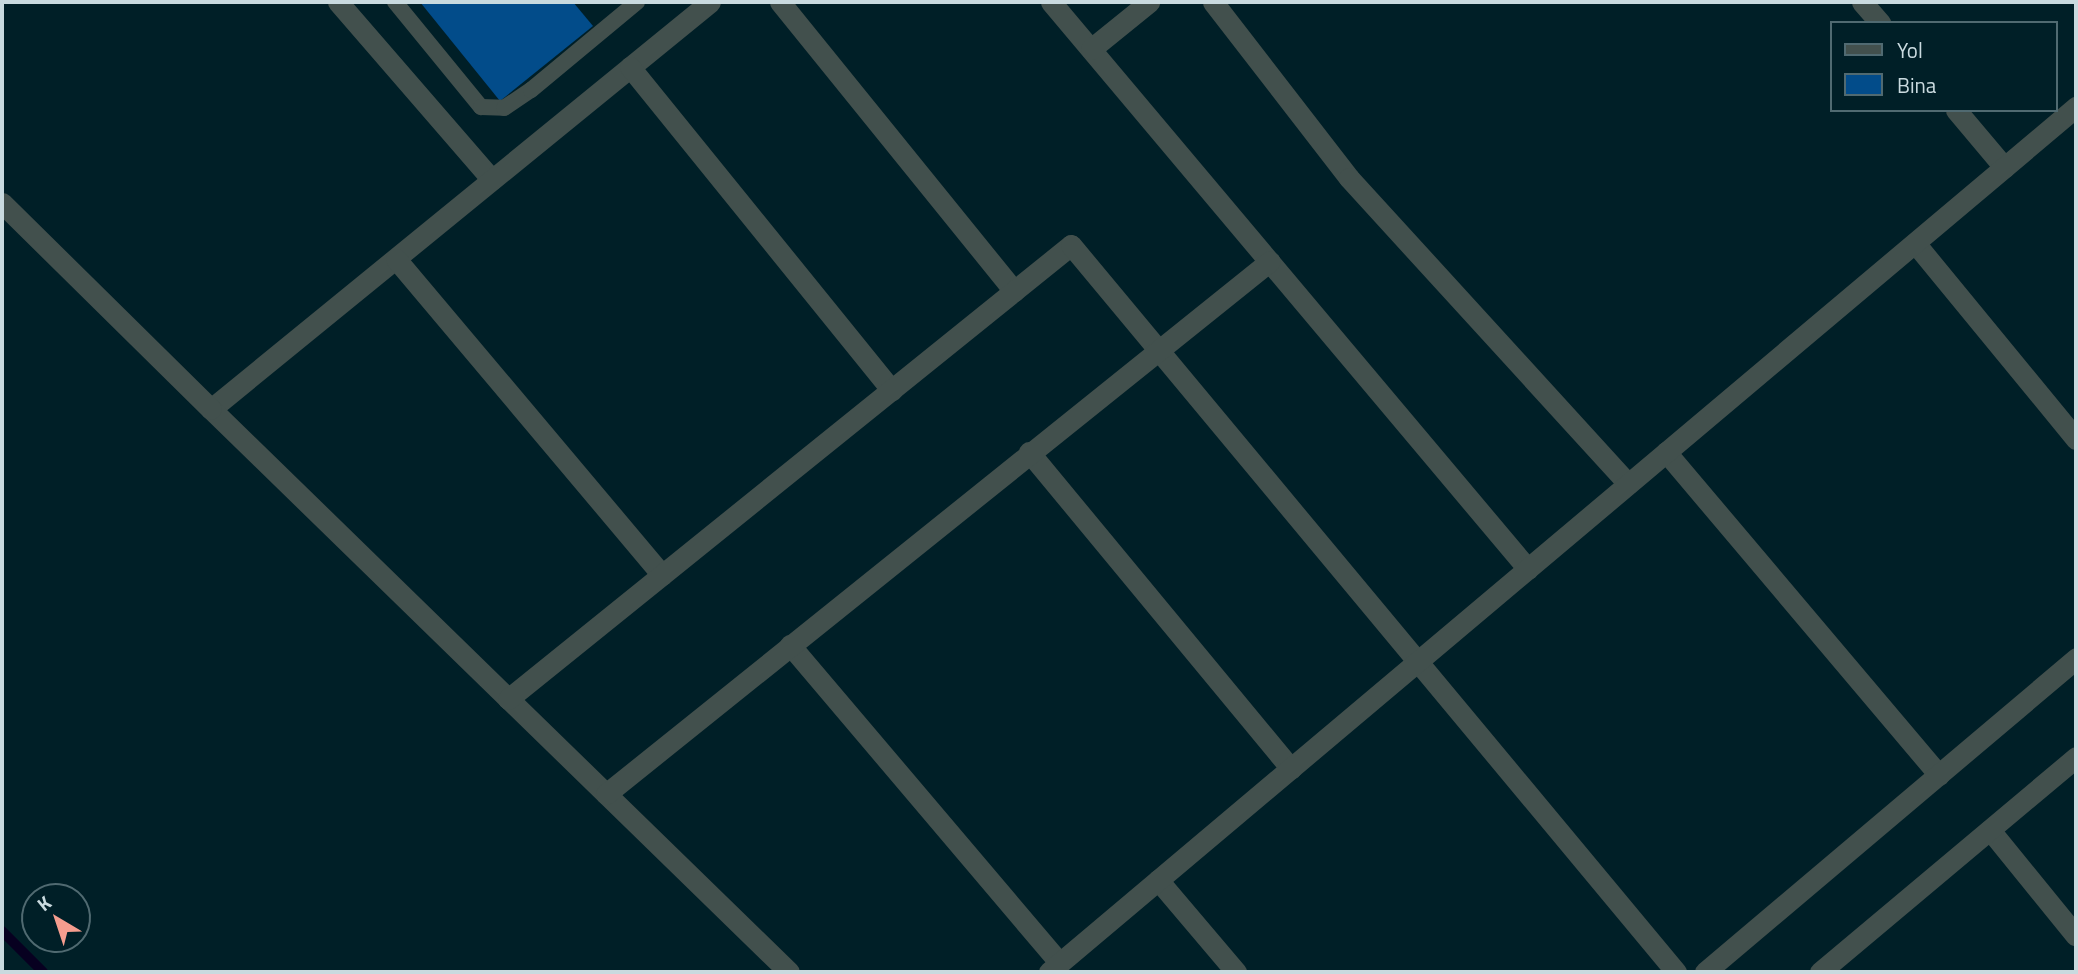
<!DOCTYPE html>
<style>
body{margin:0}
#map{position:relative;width:2078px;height:974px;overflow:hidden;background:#001f27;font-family:"Titillium Web",sans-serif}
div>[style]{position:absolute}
.stream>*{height:10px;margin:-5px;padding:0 5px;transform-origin:5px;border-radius:5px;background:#070020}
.building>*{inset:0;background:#024c8a}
.lane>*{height:16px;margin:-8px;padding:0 8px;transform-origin:8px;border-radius:8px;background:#42504d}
.street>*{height:21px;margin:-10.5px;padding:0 10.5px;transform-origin:10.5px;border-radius:10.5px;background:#42504d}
span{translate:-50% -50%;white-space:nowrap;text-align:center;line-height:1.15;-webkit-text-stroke:5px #001f27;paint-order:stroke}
.frame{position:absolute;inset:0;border:4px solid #c9dadf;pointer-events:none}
.legend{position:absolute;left:1830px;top:21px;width:228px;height:91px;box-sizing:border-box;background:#001f27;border:2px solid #506a71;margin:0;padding:9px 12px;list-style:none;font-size:21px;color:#c9dadf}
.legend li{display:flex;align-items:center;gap:14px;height:35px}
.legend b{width:35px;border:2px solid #506a71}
.north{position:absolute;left:21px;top:883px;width:70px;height:70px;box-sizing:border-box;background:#001f27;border:2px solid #506a71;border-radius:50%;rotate:321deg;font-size:19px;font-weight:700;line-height:28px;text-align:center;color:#c9dadf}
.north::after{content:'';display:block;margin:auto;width:24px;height:32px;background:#f59d8e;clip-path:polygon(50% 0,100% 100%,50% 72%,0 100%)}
</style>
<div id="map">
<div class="stream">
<i style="left:2px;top:931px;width:58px;rotate:45deg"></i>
</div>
<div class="building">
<i style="clip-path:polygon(420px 2px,573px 2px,593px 26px,500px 101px)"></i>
</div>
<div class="lane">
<i style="left:395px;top:2px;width:136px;rotate:50.7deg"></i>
<i style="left:481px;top:107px;width:23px;rotate:2deg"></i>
<i style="left:504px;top:108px;width:32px;rotate:-34deg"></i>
<i style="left:531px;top:90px;width:138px;rotate:-39.7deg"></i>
</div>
<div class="street">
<i style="left:338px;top:2px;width:235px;rotate:49.1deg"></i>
<i style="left:710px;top:2px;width:644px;rotate:140.8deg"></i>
<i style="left:211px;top:409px;width:807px;rotate:44.25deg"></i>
<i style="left:780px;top:2px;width:372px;rotate:51deg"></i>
<i style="left:1051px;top:2px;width:741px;rotate:49.93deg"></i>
<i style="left:1213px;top:2px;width:222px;rotate:52.3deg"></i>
<i style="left:1349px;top:178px;width:414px;rotate:47.6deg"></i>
<i style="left:1862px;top:2px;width:28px;rotate:49deg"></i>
<i style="left:1091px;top:49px;width:75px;rotate:-39deg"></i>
<i style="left:630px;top:67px;width:416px;rotate:51deg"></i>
<i style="left:1956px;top:110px;width:75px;rotate:49.9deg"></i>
<i style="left:2px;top:203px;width:293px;rotate:44.6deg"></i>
<i style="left:1915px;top:243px;width:254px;rotate:50.6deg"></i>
<i style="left:396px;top:259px;width:413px;rotate:49.9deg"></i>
<i style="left:1029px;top:452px;width:411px;rotate:50.4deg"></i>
<i style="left:1666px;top:452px;width:423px;rotate:49.8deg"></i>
<i style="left:790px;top:645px;width:417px;rotate:49.7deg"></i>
<i style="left:508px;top:699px;width:723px;rotate:-38.88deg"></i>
<i style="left:1071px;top:245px;width:946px;rotate:50.23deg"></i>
<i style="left:606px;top:794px;width:851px;rotate:-38.75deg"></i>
<i style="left:1990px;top:830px;width:136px;rotate:50.9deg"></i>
<i style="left:1158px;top:880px;width:121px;rotate:49.7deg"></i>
<i style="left:1049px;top:972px;width:1343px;rotate:-40.11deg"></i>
<i style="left:1705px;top:972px;width:486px;rotate:-40.2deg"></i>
<i style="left:1820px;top:972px;width:334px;rotate:-40deg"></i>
</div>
<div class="frame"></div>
<ul class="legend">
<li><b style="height:9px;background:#42504d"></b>Yol</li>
<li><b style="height:19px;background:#024c8a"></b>Bina</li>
</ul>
<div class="north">K</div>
</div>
